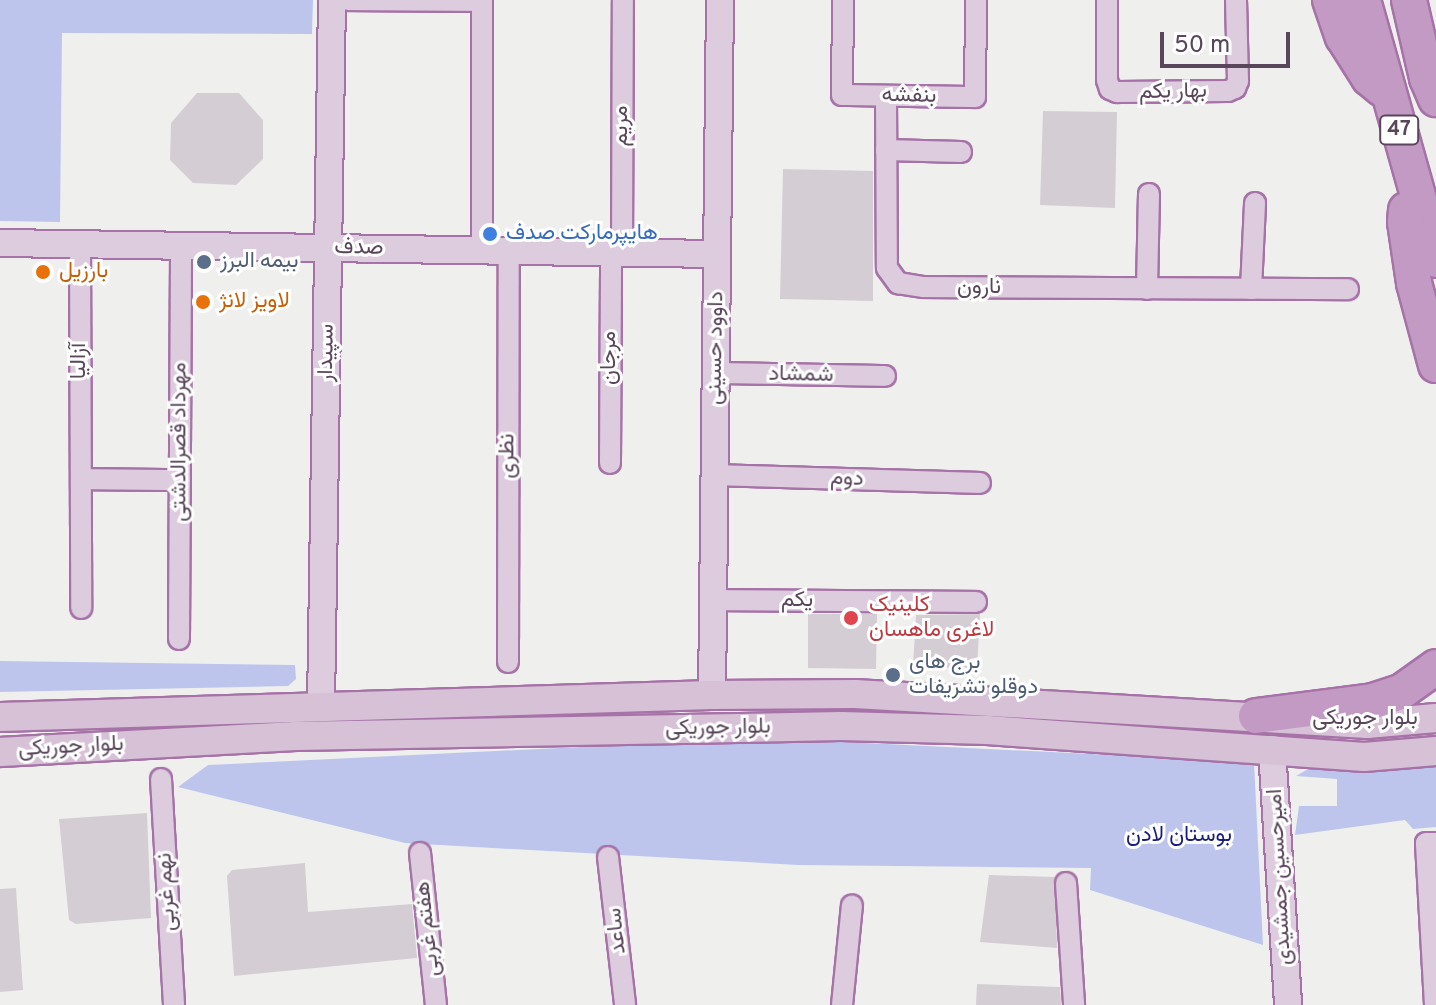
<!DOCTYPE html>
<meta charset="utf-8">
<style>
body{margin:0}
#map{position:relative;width:1436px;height:1005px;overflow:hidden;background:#eff0ee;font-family:Overpass,Vazirmatn,sans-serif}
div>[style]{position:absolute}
.green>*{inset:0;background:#bdc5ed}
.building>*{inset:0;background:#d5cdd4}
.roads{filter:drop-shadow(2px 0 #a672a7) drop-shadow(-2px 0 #a672a7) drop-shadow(0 2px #a672a7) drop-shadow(0 -2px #a672a7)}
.minor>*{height:20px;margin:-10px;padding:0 10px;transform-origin:10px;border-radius:10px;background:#dcccde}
.tertiary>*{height:26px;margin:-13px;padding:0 13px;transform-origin:13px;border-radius:13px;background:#dcccde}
.secondary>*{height:28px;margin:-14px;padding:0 14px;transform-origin:14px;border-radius:14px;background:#d6c1d6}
.trunk>*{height:34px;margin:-17px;padding:0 17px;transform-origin:17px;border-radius:17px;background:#c29ac4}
.dots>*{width:22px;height:22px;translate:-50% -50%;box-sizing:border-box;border:4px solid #fff;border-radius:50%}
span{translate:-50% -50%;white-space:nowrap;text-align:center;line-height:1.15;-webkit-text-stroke:6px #fff;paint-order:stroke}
.shield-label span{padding:2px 6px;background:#fff;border:2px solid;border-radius:6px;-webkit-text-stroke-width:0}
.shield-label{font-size:20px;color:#59465b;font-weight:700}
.street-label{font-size:22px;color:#59465b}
.shop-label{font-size:22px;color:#366cbe}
.left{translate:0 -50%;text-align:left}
.service-label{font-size:22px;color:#4e5e75}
.food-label{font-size:22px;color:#c56008}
.health-label{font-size:22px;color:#be3a42}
.park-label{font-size:22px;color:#191e7a}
.scale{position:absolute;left:1160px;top:32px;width:130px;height:36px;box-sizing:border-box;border:4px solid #59465b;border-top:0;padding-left:10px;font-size:24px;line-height:28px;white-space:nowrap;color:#59465b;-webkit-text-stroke:6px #fff;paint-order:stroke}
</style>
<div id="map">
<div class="green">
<i style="clip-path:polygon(0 0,313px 0,312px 34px,62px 33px,60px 222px,0 221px)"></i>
<i style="clip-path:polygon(0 661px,295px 665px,296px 679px,288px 686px,0 692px)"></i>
<i style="clip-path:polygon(764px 738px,1254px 762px,1263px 945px,1090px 890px,1091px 868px,798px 865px,405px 843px,178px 787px,208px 765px)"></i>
<i style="clip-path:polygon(1315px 765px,1349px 769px,1436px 765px,1436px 827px,1413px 829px,1405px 820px,1295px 835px,1299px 806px,1337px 806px,1337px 779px,1296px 776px)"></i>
</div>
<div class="building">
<i style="clip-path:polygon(197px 93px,239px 93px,263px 120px,263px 159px,236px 185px,193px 183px,170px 160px,171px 123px)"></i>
<i style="clip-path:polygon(1043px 111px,1117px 112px,1115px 208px,1040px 205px)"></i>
<i style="clip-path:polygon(783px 169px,873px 171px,873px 301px,780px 299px)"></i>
<i style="clip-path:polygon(808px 614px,877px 614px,876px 669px,808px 668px)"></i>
<i style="clip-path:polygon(980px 614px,977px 669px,913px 666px,916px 615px)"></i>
<i style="clip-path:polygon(147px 813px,151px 918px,76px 924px,69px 920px,59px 819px)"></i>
<i style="clip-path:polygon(305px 863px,308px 912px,412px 904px,417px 958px,234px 976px,227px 876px,232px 870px)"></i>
<i style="clip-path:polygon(989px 875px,1055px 877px,1057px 948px,980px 942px)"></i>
<i style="clip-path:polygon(16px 888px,23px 990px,0 992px,0 889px)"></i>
<i style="clip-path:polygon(977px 984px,1060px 987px,1061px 1005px,976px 1005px)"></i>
</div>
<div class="roads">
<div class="minor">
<i style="left:348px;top:0;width:134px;rotate:0.4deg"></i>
<i style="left:843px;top:0;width:95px;rotate:90.6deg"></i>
<i style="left:842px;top:95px;width:133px;rotate:0.9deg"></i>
<i style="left:975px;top:97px;width:97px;rotate:-89.4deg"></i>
<i style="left:1107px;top:0;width:80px;rotate:90deg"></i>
<i style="left:1107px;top:80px;width:9px;rotate:72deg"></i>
<i style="left:1110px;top:89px;width:8px;rotate:23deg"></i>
<i style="left:1117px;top:92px;width:111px;rotate:-0.5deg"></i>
<i style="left:1228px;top:91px;width:8px;rotate:-23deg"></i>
<i style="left:1235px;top:88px;width:8px;rotate:-67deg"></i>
<i style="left:1238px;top:81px;width:81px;rotate:-91.4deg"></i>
<i style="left:886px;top:96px;width:172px;rotate:89.7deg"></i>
<i style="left:887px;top:268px;width:19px;rotate:54deg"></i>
<i style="left:898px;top:283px;width:26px;rotate:9deg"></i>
<i style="left:924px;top:287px;width:424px;rotate:0.3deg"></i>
<i style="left:886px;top:150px;width:75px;rotate:1.5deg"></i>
<i style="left:80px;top:244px;width:364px;rotate:89.8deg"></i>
<i style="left:482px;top:250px;width:250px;rotate:-90deg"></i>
<i style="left:622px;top:252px;width:252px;rotate:-89.8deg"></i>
<i style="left:1147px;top:289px;width:95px;rotate:-88.8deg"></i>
<i style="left:1251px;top:289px;width:86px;rotate:-87.3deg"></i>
<i style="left:716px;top:373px;width:169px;rotate:1deg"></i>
<i style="left:610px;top:463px;width:211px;rotate:-89.7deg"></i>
<i style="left:715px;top:475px;width:265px;rotate:1.7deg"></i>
<i style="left:81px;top:479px;width:99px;rotate:0.6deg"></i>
<i style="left:713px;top:600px;width:263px;rotate:0.4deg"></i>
<i style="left:179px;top:639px;width:393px;rotate:-89.7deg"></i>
<i style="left:508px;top:662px;width:411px;rotate:-89.9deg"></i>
<i style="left:161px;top:779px;width:226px;rotate:86.7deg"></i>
<i style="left:420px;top:853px;width:153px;rotate:84deg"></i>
<i style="left:608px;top:857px;width:149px;rotate:83.4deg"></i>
<i style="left:1066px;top:883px;width:122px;rotate:86.2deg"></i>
<i style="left:842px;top:1005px;width:100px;rotate:-84.3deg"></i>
<i style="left:1435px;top:1005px;width:162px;rotate:-93.2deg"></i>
<i style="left:1426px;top:843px;width:10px"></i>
</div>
<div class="tertiary">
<i style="left:0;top:243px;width:717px;rotate:0.88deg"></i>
<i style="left:712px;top:695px;width:695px;rotate:-89.34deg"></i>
<i style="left:321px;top:706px;width:706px;rotate:-89.11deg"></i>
<i style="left:1272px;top:749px;width:256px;rotate:86.4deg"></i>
</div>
<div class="secondary">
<i style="left:0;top:717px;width:712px;rotate:-1.77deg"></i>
<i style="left:712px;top:695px;width:143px;rotate:-0.4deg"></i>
<i style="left:855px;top:694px;width:513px;rotate:3.35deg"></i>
<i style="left:1367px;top:724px;width:69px;rotate:-5deg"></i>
<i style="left:0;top:752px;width:296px;rotate:-3.1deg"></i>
<i style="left:296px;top:736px;width:545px;rotate:-1.05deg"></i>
<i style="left:841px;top:726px;width:146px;rotate:1.6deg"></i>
<i style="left:987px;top:730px;width:378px;rotate:4.1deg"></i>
<i style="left:1364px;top:757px;width:72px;rotate:-4.8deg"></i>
</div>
<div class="trunk">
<i style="left:1330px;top:0;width:39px;rotate:71deg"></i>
<i style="left:1343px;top:37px;width:49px;rotate:57.6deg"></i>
<i style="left:1369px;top:78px;width:16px;rotate:40deg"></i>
<i style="left:1363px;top:0;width:270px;rotate:74.3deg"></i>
<i style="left:1409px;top:0;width:80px;rotate:77deg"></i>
<i style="left:1427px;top:78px;width:23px;rotate:67deg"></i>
<i style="left:1406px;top:210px;width:12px;rotate:95deg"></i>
<i style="left:1405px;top:222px;width:62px;rotate:81.6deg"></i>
<i style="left:1414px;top:283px;width:85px;rotate:75deg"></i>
<i style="left:1256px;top:716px;width:118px;rotate:-7.3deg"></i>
<i style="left:1373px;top:701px;width:29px;rotate:-18deg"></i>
<i style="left:1401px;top:692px;width:43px;rotate:-35.5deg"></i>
</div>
</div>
<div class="dots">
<i style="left:490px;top:234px;background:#3f7fe0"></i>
<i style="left:204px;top:262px;background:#5c6f8a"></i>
<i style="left:43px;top:272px;background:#e8710a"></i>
<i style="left:203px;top:302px;background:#e8710a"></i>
<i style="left:851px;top:618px;background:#e0444e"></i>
<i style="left:893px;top:675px;background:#5c6f8a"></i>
</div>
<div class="shield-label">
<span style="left:1399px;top:130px">47</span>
</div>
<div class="street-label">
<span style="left:1173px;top:92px;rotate:-1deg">بهار یکم</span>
<span style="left:909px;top:96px;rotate:1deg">بنفشه</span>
<span style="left:622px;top:126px;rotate:-90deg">مریم</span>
<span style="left:359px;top:248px;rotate:1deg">صدف</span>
<span style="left:979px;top:288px">نارون</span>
<span style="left:716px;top:348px;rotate:-89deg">داوود حسینی</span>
<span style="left:327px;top:353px;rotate:-89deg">سپیدار</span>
<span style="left:610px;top:358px;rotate:-90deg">مرجان</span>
<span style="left:80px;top:361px;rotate:-90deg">آزالیا</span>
<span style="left:801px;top:375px;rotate:1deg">شمشاد</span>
<span style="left:180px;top:442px;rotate:-90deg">مهرداد قصرالدشتی</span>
<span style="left:508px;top:456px;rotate:-90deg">نظری</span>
<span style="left:847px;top:479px;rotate:2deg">دوم</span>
<span style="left:797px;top:601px">یکم</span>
<span style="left:1365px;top:719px">بلوار جوریکی</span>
<span style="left:718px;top:728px;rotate:-1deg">بلوار جوریکی</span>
<span style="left:71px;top:747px;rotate:-3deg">بلوار جوریکی</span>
<span style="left:1280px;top:877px;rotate:-93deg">امیرحسین جمشیدی</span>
<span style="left:167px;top:892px;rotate:-93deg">نهم غربی</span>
<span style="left:428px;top:929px;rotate:-96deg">هفتم غربی</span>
<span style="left:617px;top:931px;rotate:-96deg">ساعد</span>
</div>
<div class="shop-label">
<span class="left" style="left:506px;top:234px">هایپرمارکت صدف</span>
</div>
<div class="service-label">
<span class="left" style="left:220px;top:262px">بیمه البرز</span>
<span class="left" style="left:909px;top:675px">برج های<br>دوقلو تشریفات</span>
</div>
<div class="food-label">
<span class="left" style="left:59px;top:272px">بارزیل</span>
<span class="left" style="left:219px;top:302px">لاويز لانژ</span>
</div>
<div class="health-label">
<span class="left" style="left:869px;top:618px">کلینیک<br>لاغری ماهسان</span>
</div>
<div class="park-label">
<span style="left:1179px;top:836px">بوستان لادن</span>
</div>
<div class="scale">50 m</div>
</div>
